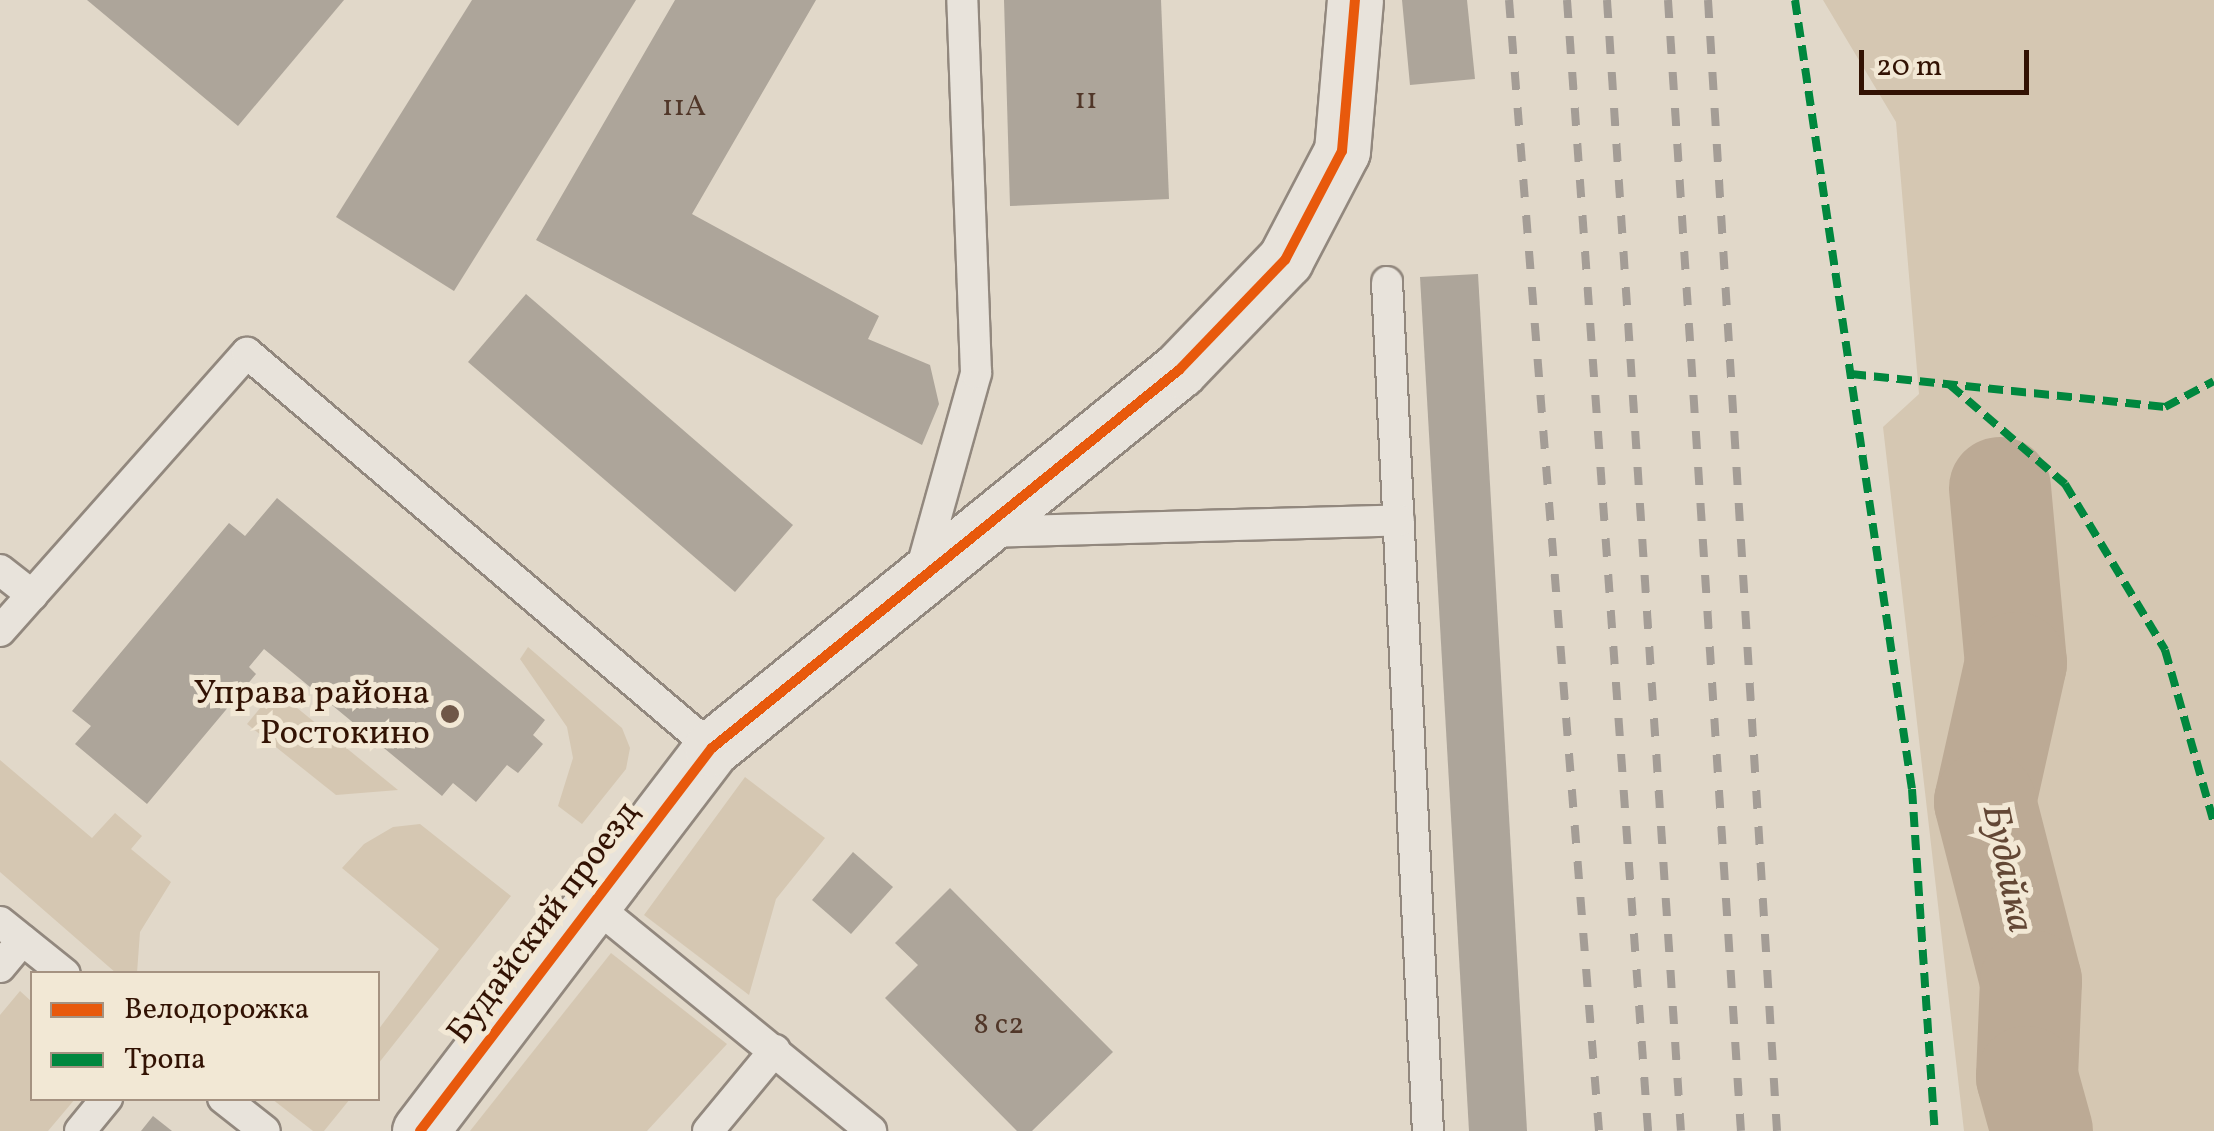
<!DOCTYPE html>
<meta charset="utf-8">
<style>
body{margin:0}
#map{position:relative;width:2214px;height:1131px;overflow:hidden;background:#e1d8c9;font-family:Vollkorn,serif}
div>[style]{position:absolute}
.green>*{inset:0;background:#d5c7b2}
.stream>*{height:18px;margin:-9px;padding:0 9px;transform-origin:9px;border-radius:9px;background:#bcaa95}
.river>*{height:102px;margin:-51px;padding:0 51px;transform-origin:51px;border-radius:51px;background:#bcaa95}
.building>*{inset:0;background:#ada59a}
.roads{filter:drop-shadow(2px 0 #92887e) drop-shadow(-2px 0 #92887e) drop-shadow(0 2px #92887e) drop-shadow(0 -2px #92887e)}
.service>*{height:30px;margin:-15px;padding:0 15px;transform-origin:15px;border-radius:15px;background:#e8e3db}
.minor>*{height:55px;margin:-27.5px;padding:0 27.5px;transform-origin:27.5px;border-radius:27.5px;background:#e8e3db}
.rail>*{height:8px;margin-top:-4px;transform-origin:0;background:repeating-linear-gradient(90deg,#a49d96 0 18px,transparent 0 36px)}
.quiet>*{height:8px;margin-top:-4px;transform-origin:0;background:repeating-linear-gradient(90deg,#00873e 0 15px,transparent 0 23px)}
.cycleway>*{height:10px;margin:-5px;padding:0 5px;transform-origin:5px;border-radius:5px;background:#e8590c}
.dots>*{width:28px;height:28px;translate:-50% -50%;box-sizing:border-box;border:5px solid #f2e8d5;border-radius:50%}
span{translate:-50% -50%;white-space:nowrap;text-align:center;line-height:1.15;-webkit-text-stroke:10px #f2e8d5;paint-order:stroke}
.number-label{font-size:30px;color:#513729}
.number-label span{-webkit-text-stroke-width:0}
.poi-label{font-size:35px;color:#321203}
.right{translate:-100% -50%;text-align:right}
.street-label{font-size:35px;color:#321203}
.water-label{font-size:38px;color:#634735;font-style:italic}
.legend{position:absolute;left:30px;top:971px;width:350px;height:130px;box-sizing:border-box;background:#f2e8d5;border:2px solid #a59281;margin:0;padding:12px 18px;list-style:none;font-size:30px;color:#321203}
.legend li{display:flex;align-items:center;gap:20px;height:50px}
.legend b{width:50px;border:2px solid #a59281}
.scale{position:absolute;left:1859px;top:50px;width:170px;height:45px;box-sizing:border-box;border:5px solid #321203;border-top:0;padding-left:12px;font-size:30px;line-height:35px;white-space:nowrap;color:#321203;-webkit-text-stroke:8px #f2e8d5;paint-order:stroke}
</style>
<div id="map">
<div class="green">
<i style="clip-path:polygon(1823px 0,2214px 0,2214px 1131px,1964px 1131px,1883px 427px,1919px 394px,1896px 122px)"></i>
<i style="clip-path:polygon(528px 647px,622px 728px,630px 748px,626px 769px,582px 824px,558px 806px,573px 758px,567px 727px,520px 659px)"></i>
<i style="clip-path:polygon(275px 690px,398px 790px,336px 795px,247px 724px)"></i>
<i style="clip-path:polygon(0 760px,92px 838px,115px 813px,142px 836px,131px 849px,171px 882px,140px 932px,137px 973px,116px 973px,0 872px)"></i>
<i style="clip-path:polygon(745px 777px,825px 838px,776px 899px,749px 995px,644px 915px)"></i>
<i style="clip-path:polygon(420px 824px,511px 896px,378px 1064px,378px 1030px,439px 949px,342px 868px,364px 844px,393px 827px)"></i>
<i style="clip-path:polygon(611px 953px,727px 1044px,647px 1131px,470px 1131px)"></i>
<i style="clip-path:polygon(20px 991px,32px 1002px,32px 1098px,75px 1099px,48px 1131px,0 1131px,0 1015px)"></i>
<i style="clip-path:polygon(272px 1099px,350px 1099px,324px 1131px,313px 1131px)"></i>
</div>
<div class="stream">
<i style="left:1977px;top:508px;width:25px;rotate:11deg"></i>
</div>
<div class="river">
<i style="left:2000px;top:488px;width:176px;rotate:84.8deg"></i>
<i style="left:2016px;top:663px;width:142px;rotate:102.6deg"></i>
<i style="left:1985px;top:802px;width:185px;rotate:75.6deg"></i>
<i style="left:2031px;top:981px;width:96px;rotate:92.4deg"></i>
<i style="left:2027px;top:1077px;width:56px;rotate:74.5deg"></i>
</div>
<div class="building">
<i style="clip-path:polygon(87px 0,344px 0,238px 126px)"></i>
<i style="clip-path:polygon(472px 0,636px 0,454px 291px,336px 217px)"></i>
<i style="clip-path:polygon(675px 0,816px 0,692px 214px,879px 316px,868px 339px,930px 365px,939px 404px,922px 445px,536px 240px)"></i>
<i style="clip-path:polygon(1004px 0,1161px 0,1169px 199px,1010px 206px)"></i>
<i style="clip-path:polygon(1402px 0,1467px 0,1475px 79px,1410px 85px)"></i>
<i style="clip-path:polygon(1478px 274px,1527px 1131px,1469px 1131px,1420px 277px)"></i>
<i style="clip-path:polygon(526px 294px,793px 525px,735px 592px,468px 362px)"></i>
<i style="clip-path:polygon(277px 498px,545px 720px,533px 735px,543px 744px,518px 773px,507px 765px,476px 802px,453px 783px,442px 796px,264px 649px,249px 667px,256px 674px,147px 804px,75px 744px,91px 726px,72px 711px,229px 523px,245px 536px)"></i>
<i style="clip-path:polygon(853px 852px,893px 887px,851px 934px,812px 900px)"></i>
<i style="clip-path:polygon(950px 888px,1113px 1052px,1032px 1131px,1017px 1131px,885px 998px,918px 965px,895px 943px)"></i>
<i style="clip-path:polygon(153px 1116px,172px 1131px,141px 1131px)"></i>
</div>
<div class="roads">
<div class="service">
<i style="left:1387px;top:282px;width:850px;rotate:87.24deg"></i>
<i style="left:982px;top:532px;width:417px;rotate:-1.6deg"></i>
<i style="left:0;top:570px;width:41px;rotate:38deg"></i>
<i style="left:920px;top:574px;width:209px;rotate:-74.4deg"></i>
<i style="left:976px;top:373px;width:373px;rotate:-92.1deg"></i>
<i style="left:0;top:631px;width:372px;rotate:-48.4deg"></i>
<i style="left:247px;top:353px;width:610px;rotate:40.35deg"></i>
<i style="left:593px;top:904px;width:359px;rotate:39.2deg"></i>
<i style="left:0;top:922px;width:83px;rotate:38.7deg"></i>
<i style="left:0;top:967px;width:35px;rotate:-50deg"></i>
<i style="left:223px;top:1098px;width:53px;rotate:38.2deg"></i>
<i style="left:80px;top:1131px;width:43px;rotate:-50.7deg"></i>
<i style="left:708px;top:1131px;width:105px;rotate:-50.4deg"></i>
</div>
<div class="minor">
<i style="left:420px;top:1131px;width:482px;rotate:-52.7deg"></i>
<i style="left:712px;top:748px;width:601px;rotate:-38.99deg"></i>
<i style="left:1179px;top:370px;width:153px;rotate:-46.1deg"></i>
<i style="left:1285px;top:260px;width:123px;rotate:-62.4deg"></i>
<i style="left:1342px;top:151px;width:152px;rotate:-85.1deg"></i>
</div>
</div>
<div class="rail">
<i style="left:1509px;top:0;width:1135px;rotate:85.45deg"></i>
<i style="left:1567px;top:0;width:1134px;rotate:85.9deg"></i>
<i style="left:1607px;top:0;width:1133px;rotate:86.26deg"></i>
<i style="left:1668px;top:0;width:1133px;rotate:86.31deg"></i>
<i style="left:1708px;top:0;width:1133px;rotate:86.51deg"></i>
</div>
<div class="quiet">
<i style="left:1795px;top:0;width:798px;rotate:81.57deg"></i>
<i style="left:1912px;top:789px;width:343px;rotate:86.2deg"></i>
<i style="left:1851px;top:374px;width:316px;rotate:6deg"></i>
<i style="left:2165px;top:407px;width:55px;rotate:-28deg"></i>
<i style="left:1950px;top:385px;width:152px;rotate:40.7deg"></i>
<i style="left:2065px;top:484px;width:194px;rotate:58.9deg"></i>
<i style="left:2165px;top:650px;width:180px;rotate:74.2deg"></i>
</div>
<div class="cycleway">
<i style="left:420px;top:1131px;width:482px;rotate:-52.7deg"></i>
<i style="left:712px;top:748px;width:601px;rotate:-38.99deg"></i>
<i style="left:1179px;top:370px;width:153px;rotate:-46.1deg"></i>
<i style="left:1285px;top:260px;width:123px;rotate:-62.4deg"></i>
<i style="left:1342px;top:151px;width:152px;rotate:-85.1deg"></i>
</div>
<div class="dots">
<i style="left:450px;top:714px;background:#6f5748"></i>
</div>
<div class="number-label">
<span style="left:1086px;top:100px">11</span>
<span style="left:684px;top:107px">11А</span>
<span style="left:999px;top:1025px">8 с2</span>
</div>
<div class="poi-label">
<span class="right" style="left:430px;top:714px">Управа района<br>Ростокино</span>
</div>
<div class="street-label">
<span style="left:544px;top:923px;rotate:-53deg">Будайский проезд</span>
</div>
<div class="water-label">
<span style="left:2006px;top:869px;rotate:78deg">Будайка</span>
</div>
<ul class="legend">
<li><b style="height:12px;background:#e8590c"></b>Велодорожка</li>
<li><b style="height:12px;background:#00873e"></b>Тропа</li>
</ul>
<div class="scale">20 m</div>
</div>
